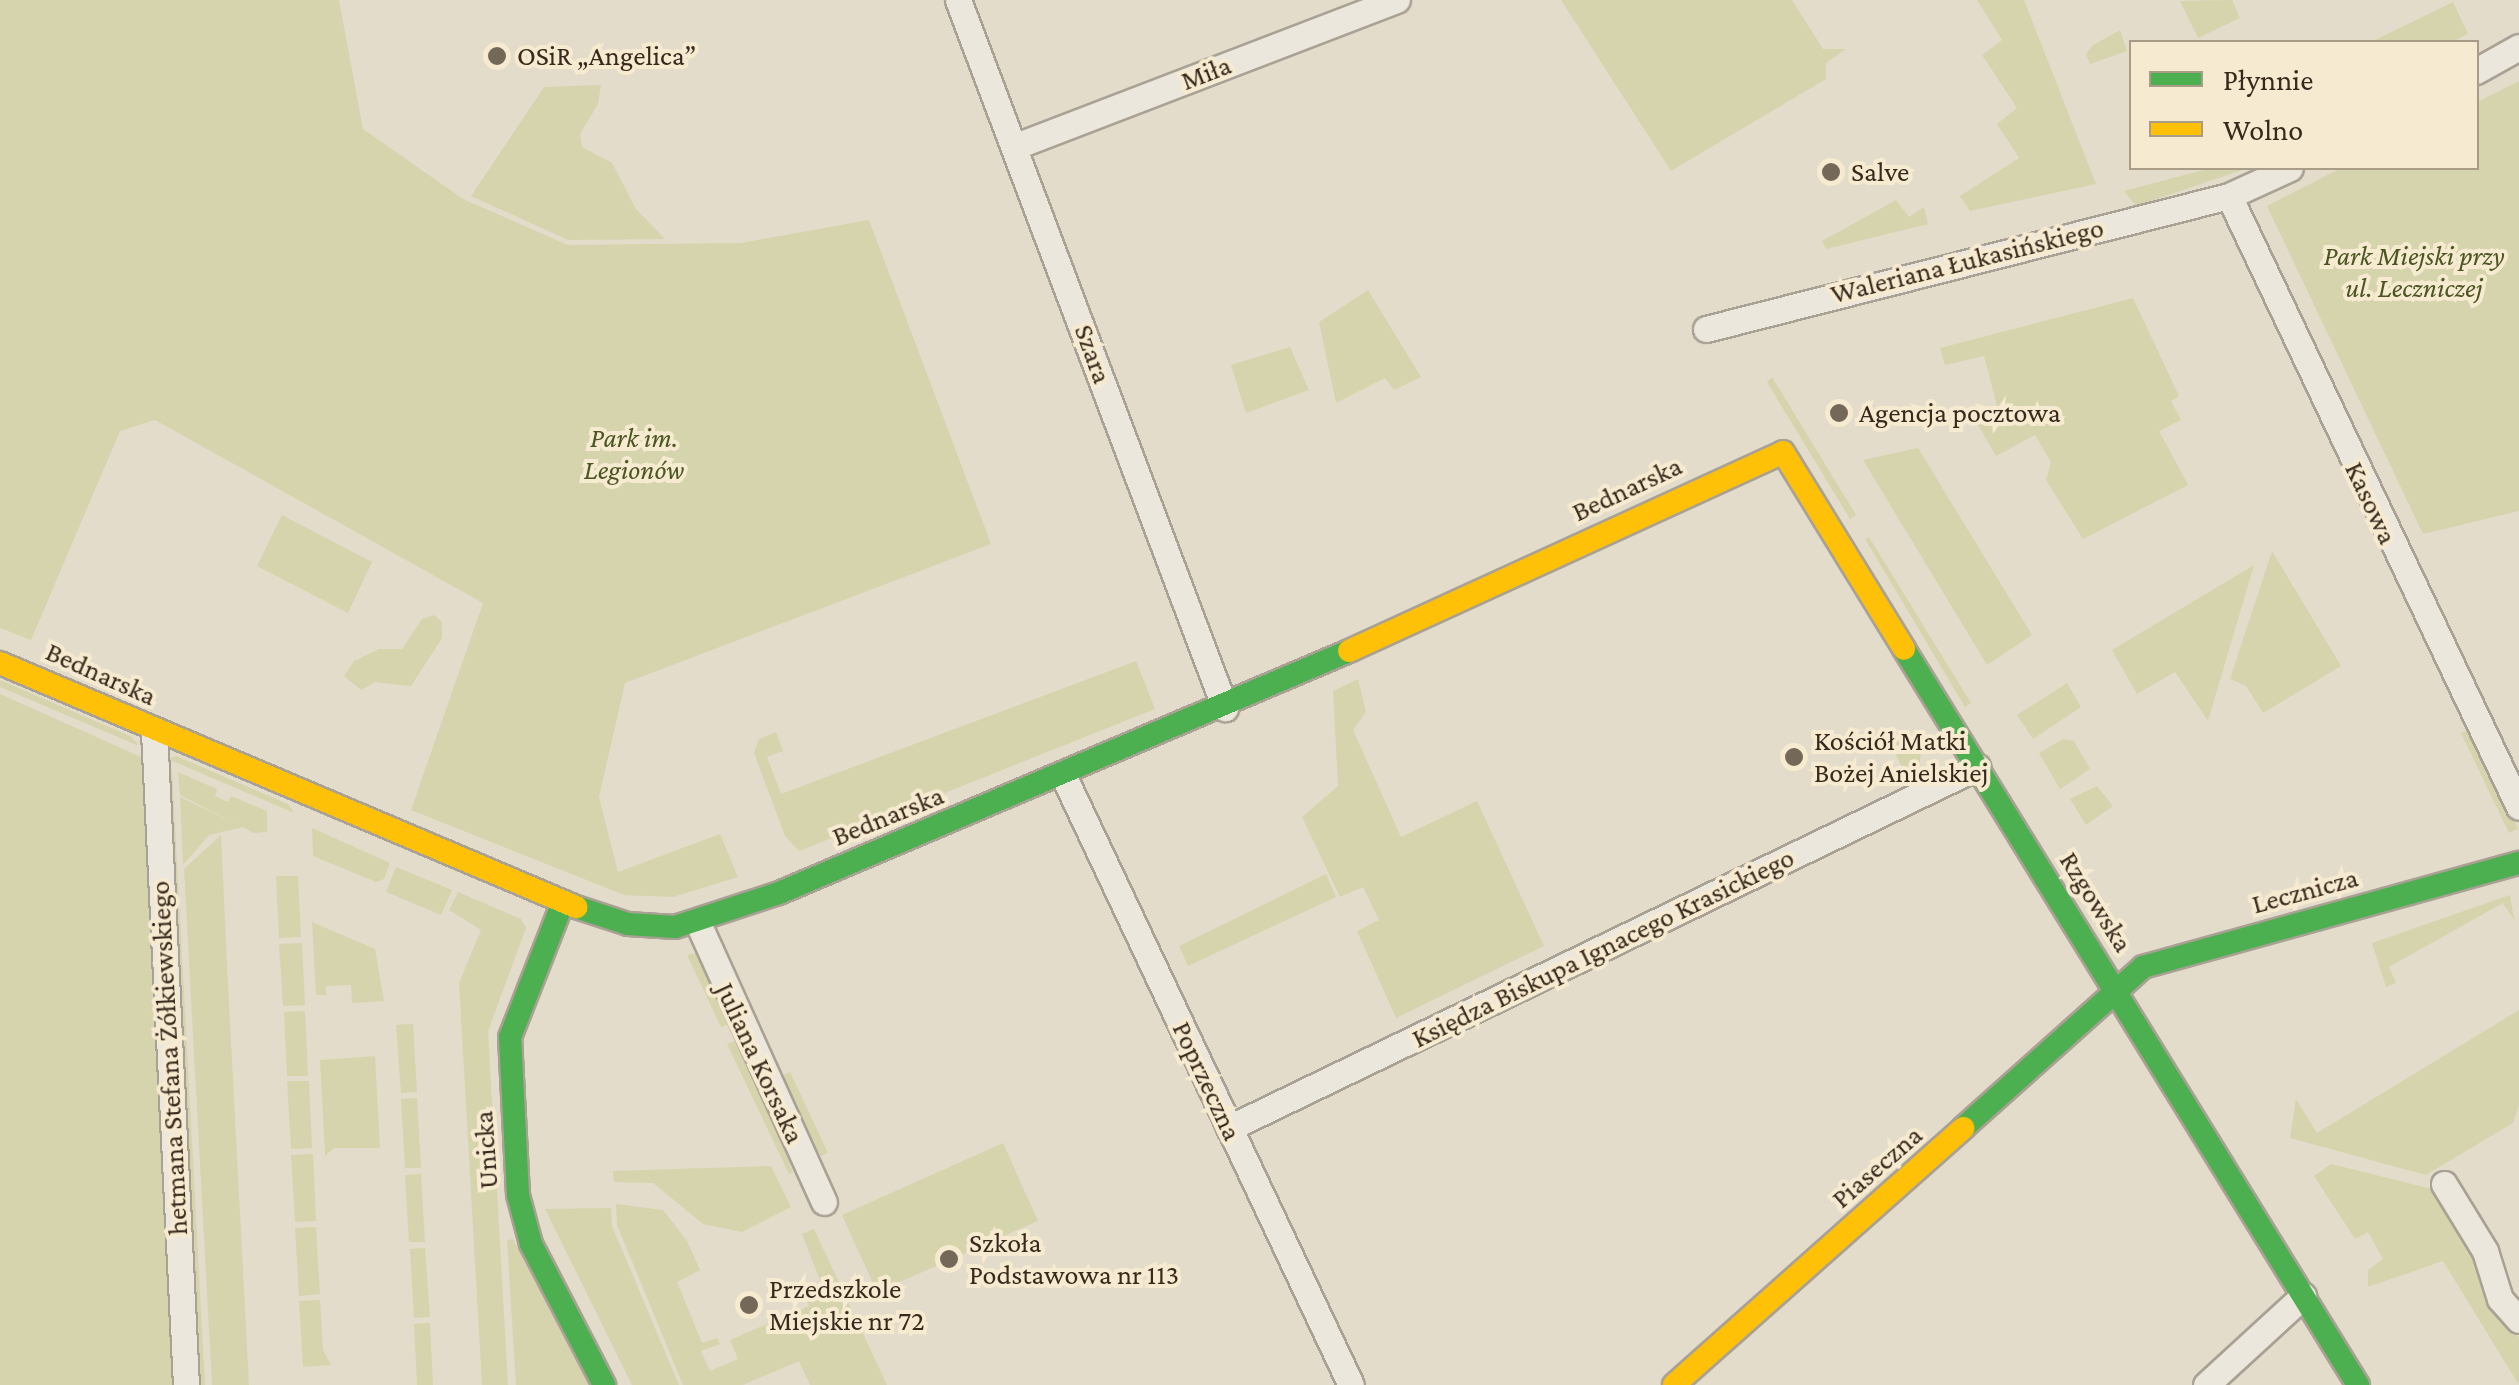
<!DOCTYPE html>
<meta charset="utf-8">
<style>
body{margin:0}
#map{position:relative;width:2519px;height:1385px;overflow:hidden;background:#e4dcca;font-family:"Crimson Pro",serif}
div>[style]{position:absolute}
.green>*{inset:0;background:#d5d4ac}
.roads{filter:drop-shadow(2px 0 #a9a194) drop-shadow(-2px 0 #a9a194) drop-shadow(0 2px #a9a194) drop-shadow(0 -2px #a9a194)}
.street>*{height:25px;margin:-12.5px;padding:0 12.5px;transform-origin:12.5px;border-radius:12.5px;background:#ece7dd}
.fast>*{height:22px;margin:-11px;padding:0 11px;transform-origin:11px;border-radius:11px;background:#4caf50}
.slow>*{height:22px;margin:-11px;padding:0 11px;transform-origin:11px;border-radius:11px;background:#ffc107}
.dots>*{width:28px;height:28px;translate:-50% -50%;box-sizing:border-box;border:5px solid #f6ead0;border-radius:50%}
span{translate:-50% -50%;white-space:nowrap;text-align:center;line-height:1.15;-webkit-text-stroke:8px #f6ead0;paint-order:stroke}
.poi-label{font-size:28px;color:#38291c}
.left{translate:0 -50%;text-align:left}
.street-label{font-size:28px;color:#38291c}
.park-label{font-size:28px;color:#4a5522;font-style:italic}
.legend{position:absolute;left:2129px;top:40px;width:350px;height:130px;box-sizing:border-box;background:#f6ead0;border:2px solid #aa9d88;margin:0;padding:12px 18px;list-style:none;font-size:30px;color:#38291c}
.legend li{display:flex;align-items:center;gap:20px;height:50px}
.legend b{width:50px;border:2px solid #aa9d88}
</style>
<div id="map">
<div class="green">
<i style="clip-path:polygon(0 0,339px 0,363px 129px,463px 199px,568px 245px,741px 243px,869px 220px,991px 544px,625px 683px,599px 797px,618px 872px,720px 834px,738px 877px,673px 897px,624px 895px,411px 810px,483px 603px,155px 420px,120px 431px,31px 640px,0 628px)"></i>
<i style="clip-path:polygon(1561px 0,1792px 0,1823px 49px,1846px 49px,1826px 63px,1826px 79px,1671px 171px)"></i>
<i style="clip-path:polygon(1977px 0,2024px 0,2096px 184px,1970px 211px,1960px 196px,2019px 158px,1997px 124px,2017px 108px,1982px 55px,2002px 40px)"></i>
<i style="clip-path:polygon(2232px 0,2240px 18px,2198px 38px,2180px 1px)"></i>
<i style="clip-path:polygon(2453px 2px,2468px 34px,2452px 42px,2371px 42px)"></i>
<i style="clip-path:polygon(2120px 30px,2127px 51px,2090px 64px,2086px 54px,2093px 45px)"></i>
<i style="clip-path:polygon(2519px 81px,2519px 511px,2423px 534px,2267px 206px,2341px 168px,2476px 168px,2477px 102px)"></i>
<i style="clip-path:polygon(601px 85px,598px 104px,580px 134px,582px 147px,612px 163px,636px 209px,665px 239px,568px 240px,471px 196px,544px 87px)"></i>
<i style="clip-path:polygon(2211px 168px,2248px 168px,2136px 206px,2124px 191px)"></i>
<i style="clip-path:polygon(1896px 200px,1909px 217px,1924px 207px,1928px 224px,1826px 249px,1822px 241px)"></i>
<i style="clip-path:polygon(1368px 290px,1421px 377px,1394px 390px,1385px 378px,1336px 403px,1319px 322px)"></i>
<i style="clip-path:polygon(2133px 298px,2179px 396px,2171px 401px,2181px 420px,2159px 431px,2188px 485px,2083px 539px,2046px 480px,2051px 462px,2035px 435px,1996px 456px,1971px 413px,1997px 406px,1984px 356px,1945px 365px,1940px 348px)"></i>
<i style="clip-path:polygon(1290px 347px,1309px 390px,1246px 413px,1231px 365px)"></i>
<i style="clip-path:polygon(1772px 377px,1856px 515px,1850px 519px,1767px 382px)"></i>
<i style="clip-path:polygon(1918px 448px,2032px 635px,1987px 665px,1863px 460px)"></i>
<i style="clip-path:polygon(282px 515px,372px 562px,348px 613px,257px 566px)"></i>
<i style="clip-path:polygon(1869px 537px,1971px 703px,1965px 707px,1865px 539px)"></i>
<i style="clip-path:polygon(2272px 551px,2341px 666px,2263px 713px,2246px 686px,2230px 679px)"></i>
<i style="clip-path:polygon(2254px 565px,2208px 721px,2175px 672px,2137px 694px,2112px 650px)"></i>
<i style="clip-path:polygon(434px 615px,442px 622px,442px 638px,411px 686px,375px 682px,361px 690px,344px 676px,354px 661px,379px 649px,402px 649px,422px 619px)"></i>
<i style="clip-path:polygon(1136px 661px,1155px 709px,799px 851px,785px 836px,754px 753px,759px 739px,776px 732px,783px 751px,767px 757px,781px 794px)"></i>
<i style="clip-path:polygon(1358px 679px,1366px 712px,1353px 730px,1401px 837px,1477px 801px,1544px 946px,1396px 1018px,1357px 931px,1379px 920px,1363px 887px,1340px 897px,1302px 817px,1338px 786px,1333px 691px)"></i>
<i style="clip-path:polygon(0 680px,130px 736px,139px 746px,0 687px)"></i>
<i style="clip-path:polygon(2067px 683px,2081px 707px,2033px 739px,2017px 715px)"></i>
<i style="clip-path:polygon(0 694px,141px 757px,175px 1385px,0 1385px)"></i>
<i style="clip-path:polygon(2472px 729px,2518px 829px,2509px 833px,2461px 733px)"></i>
<i style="clip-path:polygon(1909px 734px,1921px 755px,1919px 767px,1905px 774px,1890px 742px)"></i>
<i style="clip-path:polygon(2063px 739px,2074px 741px,2090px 769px,2060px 789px,2039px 753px)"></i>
<i style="clip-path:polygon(176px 756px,288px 804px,294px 813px,168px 759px)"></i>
<i style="clip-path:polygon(166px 767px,172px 770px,205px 1385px,199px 1385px)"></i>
<i style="clip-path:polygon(178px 772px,217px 789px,215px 796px,228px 802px,231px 796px,267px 811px,267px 832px,254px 833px,180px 795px)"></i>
<i style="clip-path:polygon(2097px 786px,2113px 806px,2086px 825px,2070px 799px)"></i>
<i style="clip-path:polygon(180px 797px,243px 827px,209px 835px,183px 865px)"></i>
<i style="clip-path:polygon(312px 828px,390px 863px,384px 879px,376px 882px,313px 856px)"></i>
<i style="clip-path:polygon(221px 835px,227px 964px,249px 1385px,212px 1385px,184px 869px)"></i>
<i style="clip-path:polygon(396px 867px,452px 890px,441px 915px,386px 892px)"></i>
<i style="clip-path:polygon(1326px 874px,1336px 897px,1188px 966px,1179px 946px)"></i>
<i style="clip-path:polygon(276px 876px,298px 876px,301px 937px,279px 938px)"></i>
<i style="clip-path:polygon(458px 892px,521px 919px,526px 928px,488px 1031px,508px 1385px,482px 1385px,459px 983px,481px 930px,449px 910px)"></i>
<i style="clip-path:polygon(2510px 895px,2514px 920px,2503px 903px,2389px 967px,2396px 983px,2386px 987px,2372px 943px)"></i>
<i style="clip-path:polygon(312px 922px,375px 949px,384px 1001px,352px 1003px,351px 985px,326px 986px,326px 995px,316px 995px)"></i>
<i style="clip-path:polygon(302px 943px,305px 1005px,283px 1006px,279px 944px)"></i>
<i style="clip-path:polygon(701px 952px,732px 1023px,721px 1027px,687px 955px)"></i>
<i style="clip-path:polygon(2519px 1010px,2519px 1105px,2513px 1123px,2426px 1175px,2290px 1138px,2296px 1099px,2317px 1133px)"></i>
<i style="clip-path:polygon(305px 1011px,308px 1076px,287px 1076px,284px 1012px)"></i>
<i style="clip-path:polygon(413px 1024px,417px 1092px,401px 1093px,396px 1025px)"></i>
<i style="clip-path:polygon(741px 1039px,793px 1172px,789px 1174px,727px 1044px)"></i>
<i style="clip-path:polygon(375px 1056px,380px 1148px,334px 1148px,325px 1156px,320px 1060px)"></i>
<i style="clip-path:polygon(790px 1072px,828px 1153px,814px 1159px,776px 1079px)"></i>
<i style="clip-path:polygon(287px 1081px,309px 1081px,312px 1148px,291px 1149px)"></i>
<i style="clip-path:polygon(417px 1098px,421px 1168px,405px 1168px,401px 1099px)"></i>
<i style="clip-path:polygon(1003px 1143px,1038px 1221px,877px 1292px,842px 1215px)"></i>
<i style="clip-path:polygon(313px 1154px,316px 1221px,295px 1222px,291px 1155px)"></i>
<i style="clip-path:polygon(2331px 1164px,2436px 1190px,2475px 1253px,2488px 1308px,2519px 1337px,2519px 1385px,2443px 1261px,2368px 1287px,2368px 1270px,2383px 1259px,2368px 1232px,2355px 1239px,2314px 1176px)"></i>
<i style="clip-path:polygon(771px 1166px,791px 1207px,742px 1232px,703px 1224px,653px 1183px,614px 1182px,613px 1171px)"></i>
<i style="clip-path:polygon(421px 1174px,425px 1242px,409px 1242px,405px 1175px)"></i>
<i style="clip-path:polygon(616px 1204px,663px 1210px,687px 1241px,700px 1270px,677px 1282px,702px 1343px,717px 1338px,720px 1344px,701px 1351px,710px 1371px,738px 1359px,730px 1340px,809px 1306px,805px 1294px,823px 1288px,802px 1234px,814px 1229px,887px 1385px,810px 1385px,799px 1361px,743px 1385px,683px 1385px,617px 1225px)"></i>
<i style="clip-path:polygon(611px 1208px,612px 1226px,679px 1385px,632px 1385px,545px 1209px)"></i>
<i style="clip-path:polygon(316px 1227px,320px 1294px,299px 1296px,295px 1228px)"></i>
<i style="clip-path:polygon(513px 1239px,589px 1385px,516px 1385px,507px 1240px)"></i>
<i style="clip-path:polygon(425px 1248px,430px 1317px,414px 1318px,410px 1249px)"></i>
<i style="clip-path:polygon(320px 1300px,323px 1350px,331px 1365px,303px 1367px,299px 1301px)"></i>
<i style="clip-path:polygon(430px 1323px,433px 1385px,417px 1385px,414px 1324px)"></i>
</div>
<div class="roads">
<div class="street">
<i style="left:958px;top:0;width:757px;rotate:69.34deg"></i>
<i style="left:2476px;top:71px;width:49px;rotate:-29.2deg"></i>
<i style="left:1016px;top:146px;width:408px;rotate:-21deg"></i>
<i style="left:2229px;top:196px;width:676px;rotate:64.61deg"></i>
<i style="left:1706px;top:329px;width:540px;rotate:-14.27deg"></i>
<i style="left:2229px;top:196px;width:67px;rotate:-24.7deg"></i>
<i style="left:154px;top:731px;width:655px;rotate:87.2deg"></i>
<i style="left:1064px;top:777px;width:672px;rotate:64.73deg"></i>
<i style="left:698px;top:923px;width:306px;rotate:65.7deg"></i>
<i style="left:1229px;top:1128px;width:831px;rotate:-25.76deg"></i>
<i style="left:2444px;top:1184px;width:79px;rotate:58.5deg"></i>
<i style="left:2485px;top:1251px;width:50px;rotate:72.6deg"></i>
<i style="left:2500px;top:1299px;width:28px;rotate:48deg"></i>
<i style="left:2206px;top:1385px;width:132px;rotate:-42.5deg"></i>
</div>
<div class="fast">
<i style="left:1904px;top:649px;width:865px;rotate:58.33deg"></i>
<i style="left:563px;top:902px;width:145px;rotate:111.4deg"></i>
<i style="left:510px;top:1037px;width:158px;rotate:87.1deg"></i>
<i style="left:518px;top:1195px;width:51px;rotate:75.1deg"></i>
<i style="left:531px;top:1244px;width:159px;rotate:62.6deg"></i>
<i style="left:576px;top:907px;width:55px;rotate:18.1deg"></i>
<i style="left:628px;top:924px;width:47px;rotate:3.7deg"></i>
<i style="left:675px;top:927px;width:109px;rotate:-18.1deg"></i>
<i style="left:779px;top:893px;width:619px;rotate:-23deg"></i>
<i style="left:1963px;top:1128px;width:241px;rotate:-41.8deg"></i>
<i style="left:2143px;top:967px;width:390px;rotate:-15.5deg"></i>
</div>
<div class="slow">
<i style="left:1349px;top:651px;width:477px;rotate:-24.6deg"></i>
<i style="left:1783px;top:452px;width:231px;rotate:58.4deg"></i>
<i style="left:0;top:663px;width:626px;rotate:22.96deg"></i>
<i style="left:1674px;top:1385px;width:387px;rotate:-41.6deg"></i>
</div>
</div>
<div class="dots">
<i style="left:497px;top:56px;background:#746859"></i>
<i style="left:1831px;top:172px;background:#746859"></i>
<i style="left:1839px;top:413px;background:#746859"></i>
<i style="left:1794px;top:757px;background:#746859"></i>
<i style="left:949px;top:1259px;background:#746859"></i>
<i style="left:749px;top:1305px;background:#746859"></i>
</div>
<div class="poi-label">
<span class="left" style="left:517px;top:56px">OSiR „Angelica”</span>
<span class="left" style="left:1851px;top:172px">Salve</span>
<span class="left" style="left:1859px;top:413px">Agencja pocztowa</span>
<span class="left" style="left:1814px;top:757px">Kościół Matki<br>Bożej Anielskiej</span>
<span class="left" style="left:969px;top:1259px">Szkoła<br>Podstawowa nr 113</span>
<span class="left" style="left:769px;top:1305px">Przedszkole<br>Miejskie nr 72</span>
</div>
<div class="street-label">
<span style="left:1206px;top:73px;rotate:-21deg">Miła</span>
<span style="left:1967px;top:261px;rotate:-14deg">Waleriana Łukasińskiego</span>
<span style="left:1093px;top:354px;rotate:70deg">Szara</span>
<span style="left:1627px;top:489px;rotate:-25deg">Bednarska</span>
<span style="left:2371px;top:503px;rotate:65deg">Kasowa</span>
<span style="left:101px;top:674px;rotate:24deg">Bednarska</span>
<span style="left:888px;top:816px;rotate:-22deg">Bednarska</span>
<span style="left:2305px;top:891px;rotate:-15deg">Lecznicza</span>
<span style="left:2096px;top:902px;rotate:58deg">Rzgowska</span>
<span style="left:1603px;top:948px;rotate:-26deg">Księdza Biskupa Ignacego Krasickiego</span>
<span style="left:169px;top:1058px;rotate:-93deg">hetmana Stefana Żółkiewskiego</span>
<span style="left:760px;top:1063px;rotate:65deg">Juliana Korsaka</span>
<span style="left:1207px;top:1081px;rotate:65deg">Poprzeczna</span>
<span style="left:486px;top:1150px;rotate:-94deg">Unicka</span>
<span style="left:1877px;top:1167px;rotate:-41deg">Piaseczna</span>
</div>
<div class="park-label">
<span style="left:2414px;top:272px">Park Miejski przy<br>ul. Leczniczej</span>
<span style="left:634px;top:454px">Park im.<br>Legionów</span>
</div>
<ul class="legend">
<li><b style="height:12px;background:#4caf50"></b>Płynnie</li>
<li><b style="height:12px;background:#ffc107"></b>Wolno</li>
</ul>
</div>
